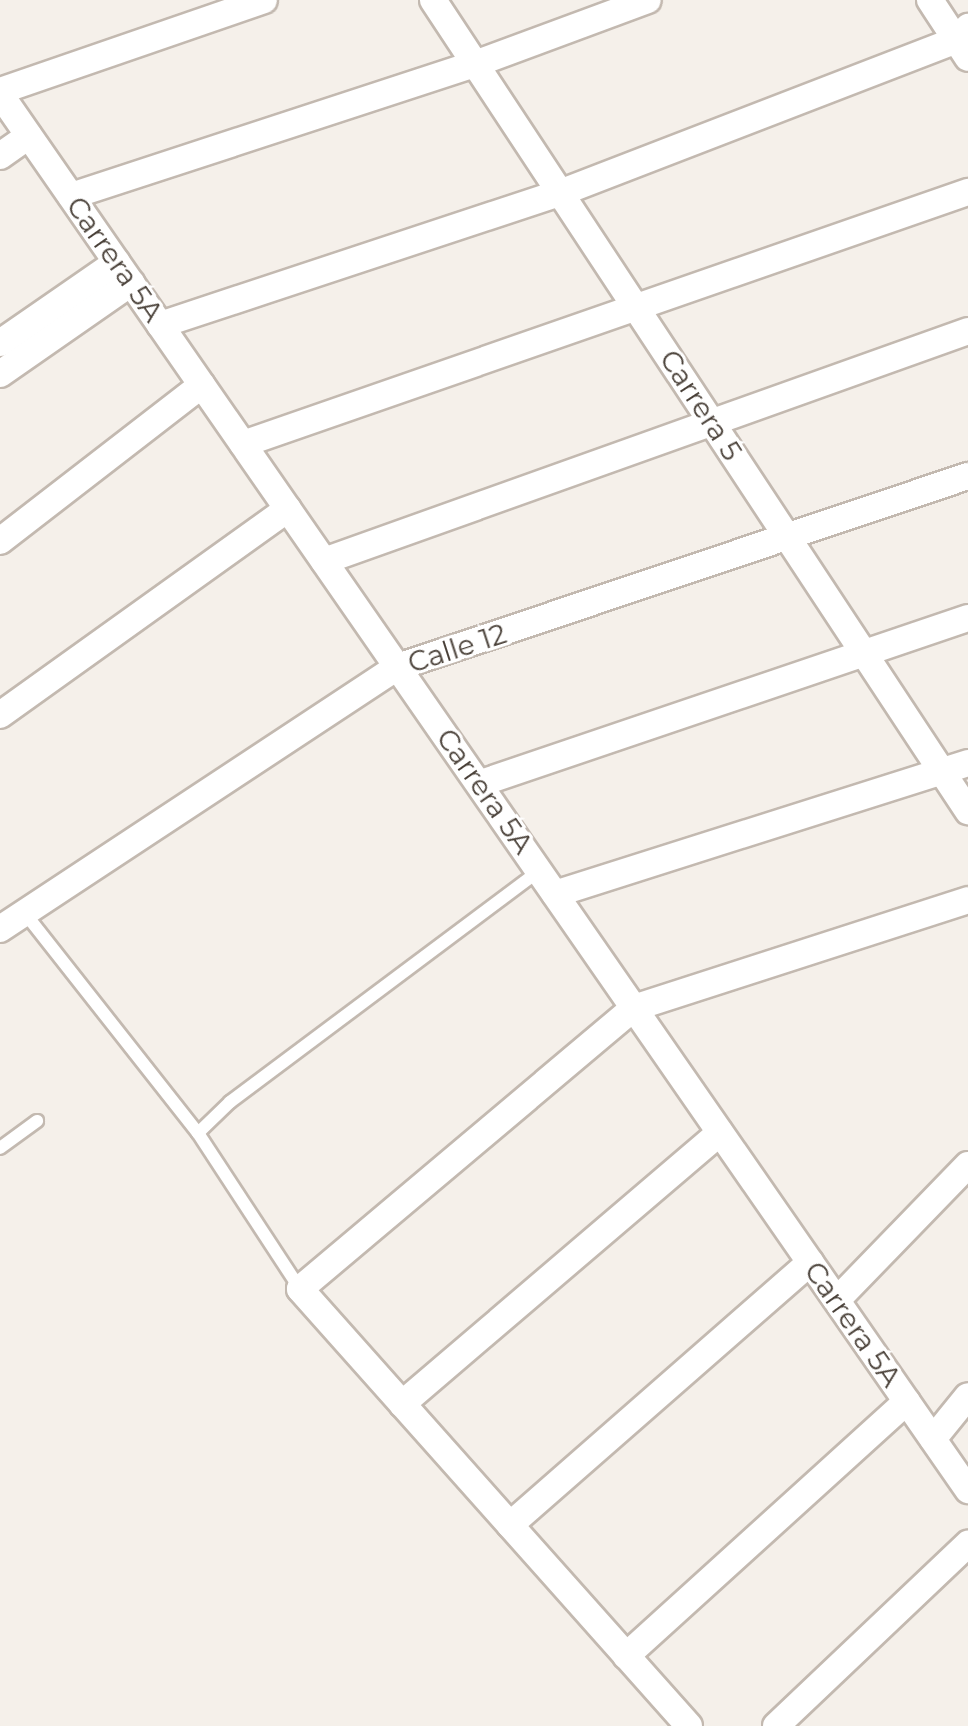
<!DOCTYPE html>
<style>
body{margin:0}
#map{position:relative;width:968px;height:1726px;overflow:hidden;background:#f5f0ea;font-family:Montserrat,sans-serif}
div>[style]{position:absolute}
.roads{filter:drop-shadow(2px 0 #c3b9b0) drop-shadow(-2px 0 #c3b9b0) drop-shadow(0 2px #c3b9b0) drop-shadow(0 -2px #c3b9b0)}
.service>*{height:12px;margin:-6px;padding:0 6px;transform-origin:6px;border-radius:6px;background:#fff}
.minor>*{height:26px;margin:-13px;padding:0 13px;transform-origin:13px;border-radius:13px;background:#fff}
span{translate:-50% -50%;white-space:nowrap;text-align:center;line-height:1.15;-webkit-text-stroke:6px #fff;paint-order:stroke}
.street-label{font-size:28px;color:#494038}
</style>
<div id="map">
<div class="roads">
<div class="service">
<i style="left:24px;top:912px;width:281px;rotate:51.8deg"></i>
<i style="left:198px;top:1133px;width:45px;rotate:-44.1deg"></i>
<i style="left:230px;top:1102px;width:386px;rotate:-36.8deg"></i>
<i style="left:198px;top:1133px;width:186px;rotate:56.8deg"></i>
<i style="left:0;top:1148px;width:46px;rotate:-36.1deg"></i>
</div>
<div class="minor">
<i style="left:433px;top:0;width:972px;rotate:56.59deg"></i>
<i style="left:930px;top:0;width:69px;rotate:56.8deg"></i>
<i style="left:0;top:91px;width:279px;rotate:-19deg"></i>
<i style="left:0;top:94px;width:1699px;rotate:55.26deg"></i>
<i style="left:0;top:156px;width:35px;rotate:-35deg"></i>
<i style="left:71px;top:196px;width:425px;rotate:-18.1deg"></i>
<i style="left:475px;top:64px;width:184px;rotate:-20.3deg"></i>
<i style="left:160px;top:325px;width:421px;rotate:-18.3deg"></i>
<i style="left:560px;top:193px;width:425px;rotate:-21.1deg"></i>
<i style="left:956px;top:40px;width:18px;rotate:-47deg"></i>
<i style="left:0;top:343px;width:142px;rotate:-34.7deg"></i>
<i style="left:0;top:374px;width:160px;rotate:-34.8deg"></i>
<i style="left:243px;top:444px;width:768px;rotate:-19.17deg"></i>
<i style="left:0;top:541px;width:255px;rotate:-37.7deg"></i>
<i style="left:324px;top:561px;width:684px;rotate:-19.65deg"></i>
<i style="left:0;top:715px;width:354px;rotate:-35.6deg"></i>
<i style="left:481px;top:783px;width:514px;rotate:-18.72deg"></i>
<i style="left:555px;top:894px;width:433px;rotate:-17.6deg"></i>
<i style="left:0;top:929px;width:476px;rotate:-33.4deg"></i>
<i style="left:398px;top:667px;width:601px;rotate:-18.53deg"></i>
<i style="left:837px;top:1300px;width:188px;rotate:-45.9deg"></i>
<i style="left:402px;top:1404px;width:418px;rotate:-40.5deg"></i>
<i style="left:933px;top:1439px;width:55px;rotate:-50.9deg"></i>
<i style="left:510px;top:1525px;width:399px;rotate:-41.2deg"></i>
<i style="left:626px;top:1656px;width:379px;rotate:-42.2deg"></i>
<i style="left:689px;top:1726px;width:585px;rotate:-131.67deg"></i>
<i style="left:300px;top:1289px;width:436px;rotate:-40.1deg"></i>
<i style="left:634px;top:1008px;width:351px;rotate:-17.9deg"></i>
<i style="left:776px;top:1726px;width:265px;rotate:-43.5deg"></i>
</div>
</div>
<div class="street-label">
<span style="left:115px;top:259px;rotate:55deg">Carrera 5A</span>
<span style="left:701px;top:405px;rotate:57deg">Carrera 5</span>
<span style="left:457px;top:648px;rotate:-18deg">Calle 12</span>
<span style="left:485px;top:791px;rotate:55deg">Carrera 5A</span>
<span style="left:853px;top:1324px;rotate:55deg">Carrera 5A</span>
</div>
</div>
